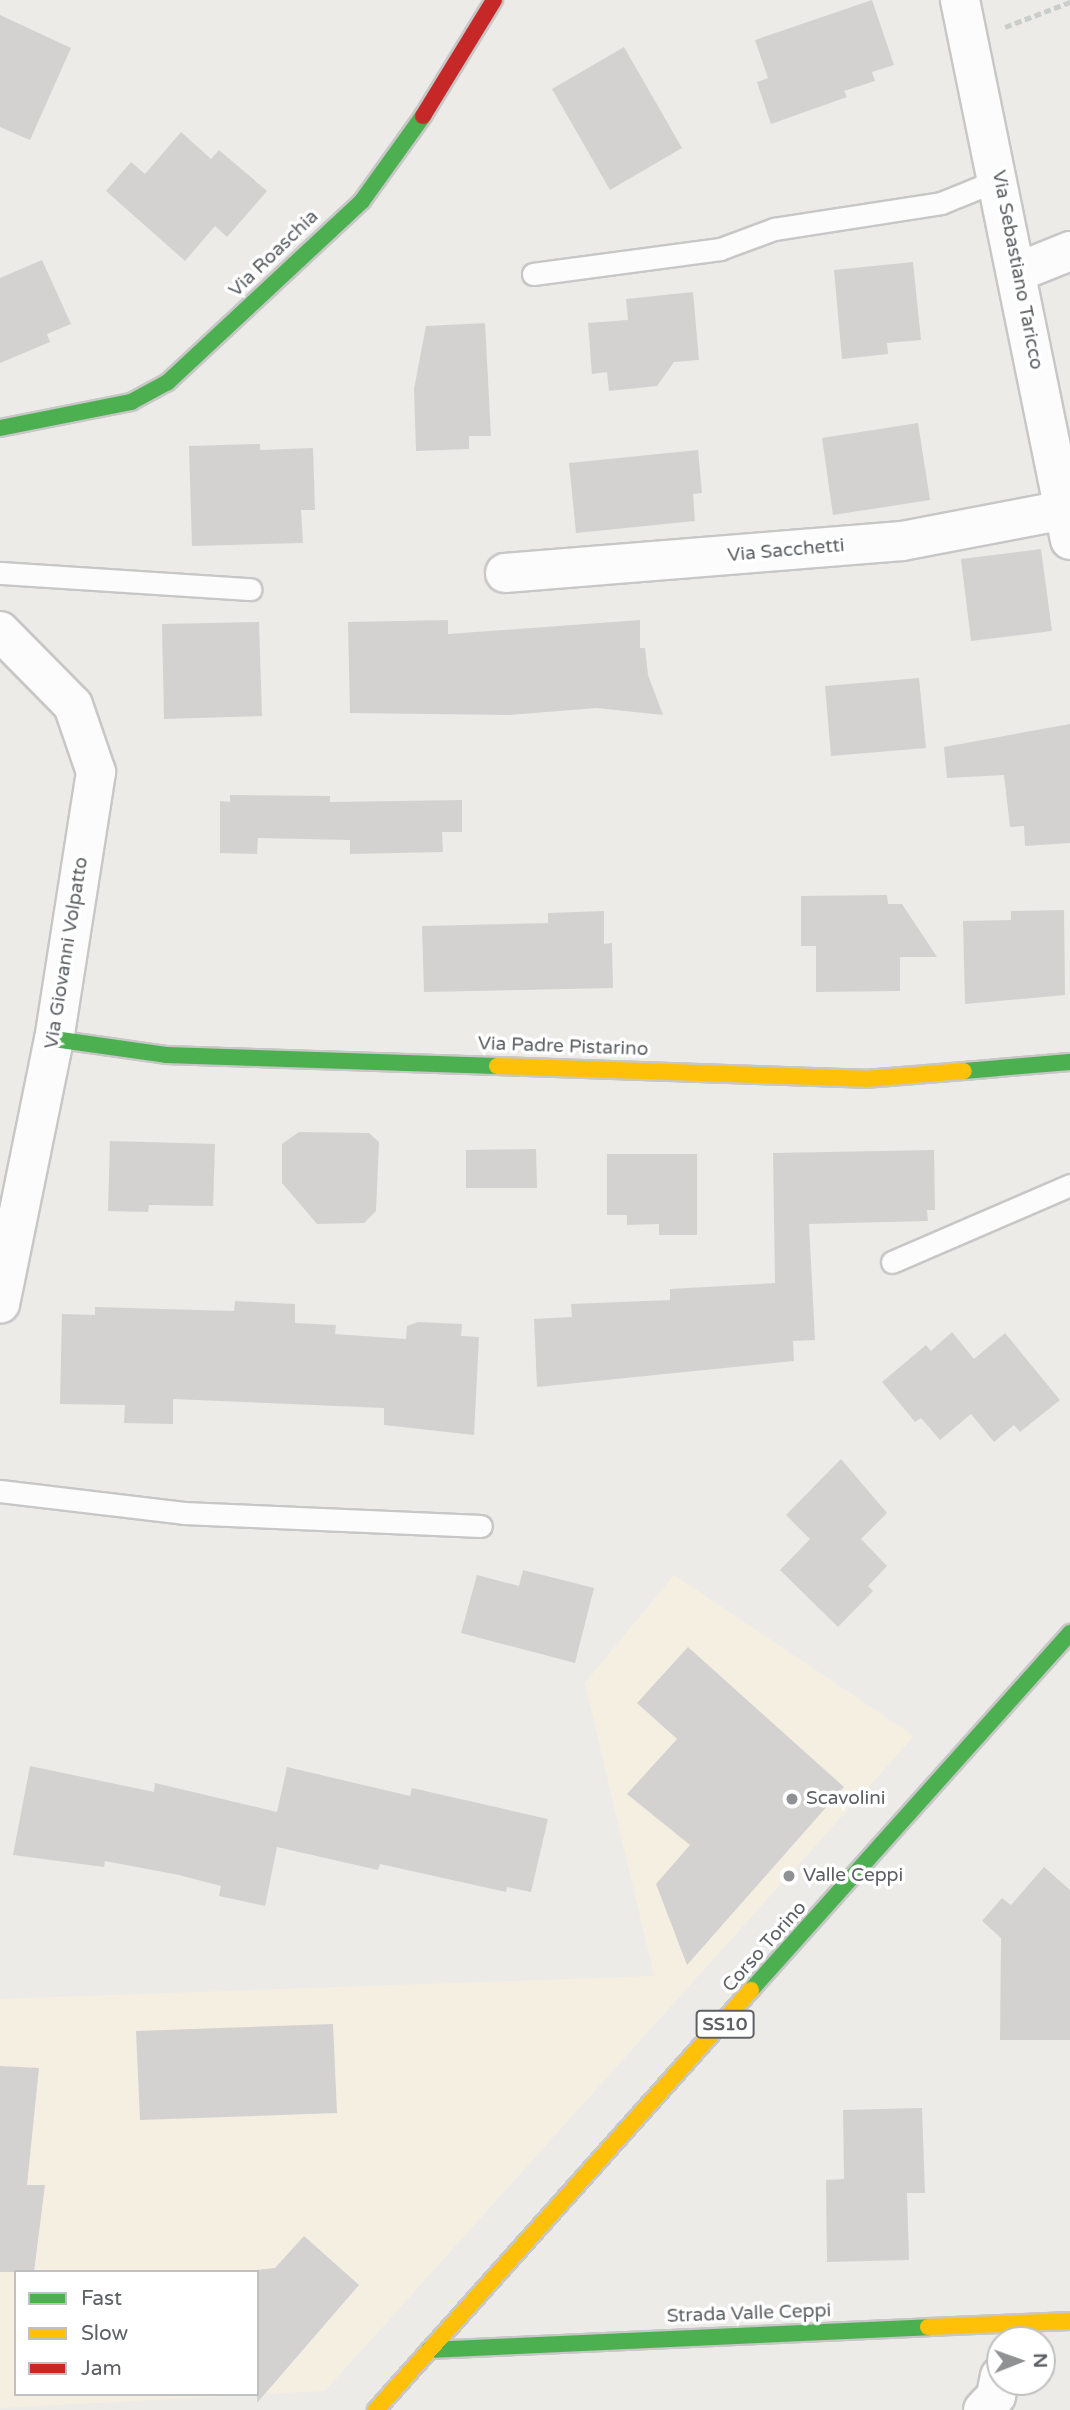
<!DOCTYPE html>
<style>
body{margin:0}
#map{position:relative;width:1070px;height:2410px;overflow:hidden;background:#edebe8;font-family:"Varela Round",sans-serif}
div>[style]{position:absolute}
.commercial>*{inset:0;background:#f5efe2}
.building>*{inset:0;background:#d3d2d1}
.path>*{height:4.5px;margin-top:-2.25px;transform-origin:0;background:repeating-linear-gradient(90deg,#c9cecb 0 7px,transparent 0 10.5px)}
.roads{filter:drop-shadow(2px 0 #c7c7c7) drop-shadow(-2px 0 #c7c7c7) drop-shadow(0 2px #c7c7c7) drop-shadow(0 -2px #c7c7c7)}
.lane>*{height:21px;margin:-10.5px;padding:0 10.5px;transform-origin:10.5px;border-radius:10.5px;background:#fcfcfc}
.street>*{height:38px;margin:-19px;padding:0 19px;transform-origin:19px;border-radius:19px;background:#fcfcfc}
.fast>*{height:16px;margin:-8px;padding:0 8px;transform-origin:8px;border-radius:8px;background:#4caf50}
.slow>*{height:16px;margin:-8px;padding:0 8px;transform-origin:8px;border-radius:8px;background:#ffc107}
.jam>*{height:16px;margin:-8px;padding:0 8px;transform-origin:8px;border-radius:8px;background:#c62828}
.dots>*{width:19px;height:19px;translate:-50% -50%;box-sizing:border-box;border:4px solid #fff;border-radius:50%}
span{translate:-50% -50%;white-space:nowrap;text-align:center;line-height:1.15;-webkit-text-stroke:7px #fff;paint-order:stroke}
.shield-label span{padding:2px 5px;background:#fff;border:2px solid;border-radius:5px;-webkit-text-stroke-width:0}
.shield-label{font-size:18px;color:#5d6165;font-weight:700}
.street-label{font-size:19px;color:#5d6165}
.poi-label{font-size:19px;color:#5d6165}
.left{translate:0 -50%;text-align:left}
.legend{position:absolute;left:14px;top:2270px;width:245px;height:126px;box-sizing:border-box;background:#fff;border:2px solid #bec0c1;margin:0;padding:9px 12px;list-style:none;font-size:21px;color:#5d6165}
.legend li{display:flex;align-items:center;gap:14px;height:35px}
.legend b{width:35px;border:2px solid #bec0c1}
.north{position:absolute;left:986px;top:2326px;width:70px;height:70px;box-sizing:border-box;background:#fff;border:2px solid #bec0c1;border-radius:50%;rotate:89deg;font-size:19px;font-weight:700;line-height:28px;text-align:center;color:#5d6165}
.north::after{content:'';display:block;margin:auto;width:24px;height:32px;background:#8f9193;clip-path:polygon(50% 0,100% 100%,50% 72%,0 100%)}
</style>
<div id="map">
<div class="commercial">
<i style="clip-path:polygon(evenodd,674px 1575px,914px 1736px,325px 2391px,0 2408px,0 1999px,654px 1976px,585px 1683px,674px 1575px,16px 2272px,257px 2272px,257px 2394px,16px 2394px,16px 2272px)"></i>
</div>
<div class="building">
<i style="clip-path:polygon(872px 0,894px 65px,872px 72px,875px 81px,844px 91px,847px 97px,771px 124px,757px 82px,768px 78px,755px 40px)"></i>
<i style="clip-path:polygon(0 15px,71px 48px,30px 140px,0 127px)"></i>
<i style="clip-path:polygon(624px 47px,682px 148px,610px 190px,552px 89px)"></i>
<i style="clip-path:polygon(181px 132px,211px 159px,219px 150px,267px 191px,227px 237px,215px 226px,185px 261px,106px 191px,131px 162px,145px 174px)"></i>
<i style="clip-path:polygon(42px 260px,71px 324px,47px 334px,50px 342px,0 363px,0 278px)"></i>
<i style="clip-path:polygon(913px 262px,921px 340px,887px 343px,888px 354px,842px 359px,834px 270px)"></i>
<i style="clip-path:polygon(693px 292px,699px 360px,674px 362px,657px 386px,609px 391px,607px 372px,592px 374px,588px 323px,628px 320px,626px 299px)"></i>
<i style="clip-path:polygon(485px 323px,491px 436px,469px 436px,469px 449px,416px 451px,414px 389px,426px 326px)"></i>
<i style="clip-path:polygon(918px 423px,930px 500px,833px 515px,822px 438px)"></i>
<i style="clip-path:polygon(260px 444px,260px 450px,313px 448px,315px 510px,301px 510px,303px 543px,192px 546px,189px 446px)"></i>
<i style="clip-path:polygon(698px 450px,702px 493px,693px 494px,695px 521px,576px 533px,569px 463px)"></i>
<i style="clip-path:polygon(1041px 549px,1052px 631px,971px 641px,961px 559px)"></i>
<i style="clip-path:polygon(448px 620px,448px 634px,640px 620px,640px 648px,645px 648px,648px 675px,663px 715px,597px 708px,509px 715px,350px 713px,348px 622px)"></i>
<i style="clip-path:polygon(259px 622px,262px 716px,164px 719px,162px 624px)"></i>
<i style="clip-path:polygon(919px 678px,926px 748px,831px 756px,825px 686px)"></i>
<i style="clip-path:polygon(1070px 724px,1070px 843px,1025px 846px,1024px 826px,1010px 827px,1004px 775px,947px 778px,944px 747px)"></i>
<i style="clip-path:polygon(230px 795px,330px 796px,330px 802px,462px 800px,462px 832px,442px 832px,443px 852px,350px 854px,350px 840px,258px 838px,257px 854px,220px 853px,220px 801px,230px 802px)"></i>
<i style="clip-path:polygon(887px 895px,888px 904px,902px 904px,937px 957px,900px 957px,900px 991px,816px 992px,816px 946px,801px 946px,801px 896px)"></i>
<i style="clip-path:polygon(1064px 910px,1065px 995px,965px 1004px,963px 921px,1011px 920px,1011px 911px)"></i>
<i style="clip-path:polygon(604px 911px,604px 944px,612px 943px,613px 988px,424px 992px,422px 926px,548px 923px,548px 913px)"></i>
<i style="clip-path:polygon(299px 1132px,369px 1133px,379px 1142px,376px 1211px,364px 1223px,317px 1224px,282px 1183px,282px 1144px)"></i>
<i style="clip-path:polygon(110px 1141px,215px 1144px,213px 1206px,149px 1205px,148px 1212px,108px 1211px)"></i>
<i style="clip-path:polygon(536px 1149px,537px 1188px,466px 1188px,466px 1150px)"></i>
<i style="clip-path:polygon(934px 1150px,935px 1210px,927px 1210px,928px 1221px,809px 1224px,815px 1340px,793px 1341px,794px 1361px,537px 1387px,534px 1319px,572px 1317px,571px 1304px,670px 1300px,670px 1289px,775px 1283px,773px 1153px)"></i>
<i style="clip-path:polygon(607px 1154px,697px 1154px,697px 1235px,659px 1235px,659px 1224px,627px 1225px,627px 1215px,607px 1215px)"></i>
<i style="clip-path:polygon(235px 1301px,295px 1304px,295px 1323px,336px 1325px,335px 1334px,406px 1339px,407px 1326px,418px 1322px,462px 1324px,461px 1336px,479px 1337px,474px 1435px,384px 1425px,384px 1408px,173px 1399px,173px 1424px,124px 1423px,125px 1405px,60px 1404px,62px 1314px,95px 1315px,95px 1307px,234px 1311px)"></i>
<i style="clip-path:polygon(952px 1332px,974px 1359px,1005px 1333px,1060px 1400px,1020px 1432px,1014px 1425px,994px 1442px,971px 1414px,940px 1440px,921px 1418px,915px 1422px,882px 1382px,926px 1345px,931px 1351px)"></i>
<i style="clip-path:polygon(841px 1459px,887px 1513px,861px 1539px,887px 1566px,868px 1586px,873px 1591px,838px 1627px,780px 1570px,810px 1539px,786px 1515px)"></i>
<i style="clip-path:polygon(523px 1570px,594px 1588px,575px 1663px,461px 1633px,477px 1575px,519px 1586px)"></i>
<i style="clip-path:polygon(688px 1647px,844px 1787px,687px 1965px,656px 1884px,690px 1845px,627px 1794px,677px 1739px,637px 1703px)"></i>
<i style="clip-path:polygon(30px 1766px,154px 1792px,155px 1783px,277px 1812px,287px 1767px,410px 1796px,412px 1788px,548px 1819px,531px 1892px,507px 1887px,506px 1892px,380px 1864px,378px 1870px,277px 1847px,265px 1906px,219px 1896px,221px 1886px,179px 1875px,105px 1861px,104px 1867px,13px 1855px)"></i>
<i style="clip-path:polygon(1044px 1867px,1070px 1890px,1070px 2040px,1000px 2040px,1001px 1938px,982px 1921px,1002px 1898px,1011px 1905px)"></i>
<i style="clip-path:polygon(333px 2024px,337px 2113px,140px 2120px,136px 2031px)"></i>
<i style="clip-path:polygon(0 2066px,39px 2068px,27px 2185px,45px 2185px,34px 2272px,0 2272px)"></i>
<i style="clip-path:polygon(922px 2108px,925px 2193px,907px 2193px,909px 2260px,827px 2262px,826px 2180px,844px 2179px,843px 2110px)"></i>
<i style="clip-path:polygon(304px 2236px,359px 2285px,257px 2403px,257px 2270px,275px 2268px)"></i>
</div>
<div class="path">
<i style="left:1005px;top:27px;width:70px;rotate:-21deg"></i>
</div>
<div class="roads">
<div class="lane">
<i style="left:533px;top:274px;width:189px;rotate:-7.6deg"></i>
<i style="left:720px;top:249px;width:58px;rotate:-20.3deg"></i>
<i style="left:774px;top:229px;width:169px;rotate:-8.8deg"></i>
<i style="left:941px;top:203px;width:64px;rotate:-22.1deg"></i>
<i style="left:0;top:573px;width:251px;rotate:3.7deg"></i>
<i style="left:892px;top:1262px;width:194px;rotate:-23.4deg"></i>
<i style="left:0;top:1491px;width:185px;rotate:6.8deg"></i>
<i style="left:184px;top:1513px;width:297px;rotate:2.5deg"></i>
</div>
<div class="street">
<i style="left:960px;top:0;width:551px;rotate:78.49deg"></i>
<i style="left:1018px;top:272px;width:56px;rotate:-22deg"></i>
<i style="left:505px;top:573px;width:398px;rotate:-4.6deg"></i>
<i style="left:902px;top:541px;width:165px;rotate:-10.8deg"></i>
<i style="left:0;top:631px;width:104px;rotate:45.4deg"></i>
<i style="left:73px;top:705px;width:71px;rotate:71.1deg"></i>
<i style="left:96px;top:772px;width:270px;rotate:98.9deg"></i>
<i style="left:54px;top:1039px;width:270px;rotate:101.5deg"></i>
<i style="left:983px;top:2410px;width:19px;rotate:-47deg"></i>
<i style="left:996px;top:2396px;width:20px;rotate:-79deg"></i>
</div>
<div class="fast">
<i style="left:0;top:428px;width:134px;rotate:-11.2deg"></i>
<i style="left:131px;top:402px;width:42px;rotate:-28.4deg"></i>
<i style="left:168px;top:382px;width:265px;rotate:-43deg"></i>
<i style="left:362px;top:201px;width:105px;rotate:-54.3deg"></i>
<i style="left:54px;top:1039px;width:113px;rotate:8.1deg"></i>
<i style="left:166px;top:1055px;width:331px;rotate:1.9deg"></i>
<i style="left:964px;top:1071px;width:106px;rotate:-4.9deg"></i>
<i style="left:751px;top:1990px;width:479px;rotate:-48.2deg"></i>
<i style="left:429px;top:2350px;width:500px;rotate:-2.6deg"></i>
</div>
<div class="slow">
<i style="left:497px;top:1066px;width:368px;rotate:2deg"></i>
<i style="left:865px;top:1079px;width:99px;rotate:-4.6deg"></i>
<i style="left:928px;top:2327px;width:142px;rotate:-2.4deg"></i>
<i style="left:376px;top:2410px;width:563px;rotate:-48.24deg"></i>
</div>
<div class="jam">
<i style="left:423px;top:116px;width:136px;rotate:-58.5deg"></i>
</div>
</div>
<div class="dots">
<i style="left:792px;top:1799px;background:#8f9193"></i>
<i style="left:789px;top:1876px;background:#8f9193"></i>
</div>
<div class="shield-label">
<span style="left:725px;top:2024px">SS10</span>
</div>
<div class="street-label">
<span style="left:274px;top:254px;rotate:-44deg">Via Roaschia</span>
<span style="left:1017px;top:270px;rotate:79deg">Via Sebastiano Taricco</span>
<span style="left:786px;top:551px;rotate:-5deg">Via Sacchetti</span>
<span style="left:67px;top:953px;rotate:-81deg">Via Giovanni Volpatto</span>
<span style="left:563px;top:1047px;rotate:2deg">Via Padre Pistarino</span>
<span style="left:765px;top:1947px;rotate:-48deg">Corso Torino</span>
<span style="left:749px;top:2314px;rotate:-2deg">Strada Valle Ceppi</span>
</div>
<div class="poi-label">
<span class="left" style="left:806px;top:1799px">Scavolini</span>
<span class="left" style="left:803px;top:1876px">Valle Ceppi</span>
</div>
<ul class="legend">
<li><b style="height:9px;background:#4caf50"></b>Fast</li>
<li><b style="height:9px;background:#ffc107"></b>Slow</li>
<li><b style="height:9px;background:#c62828"></b>Jam</li>
</ul>
<div class="north">N</div>
</div>
